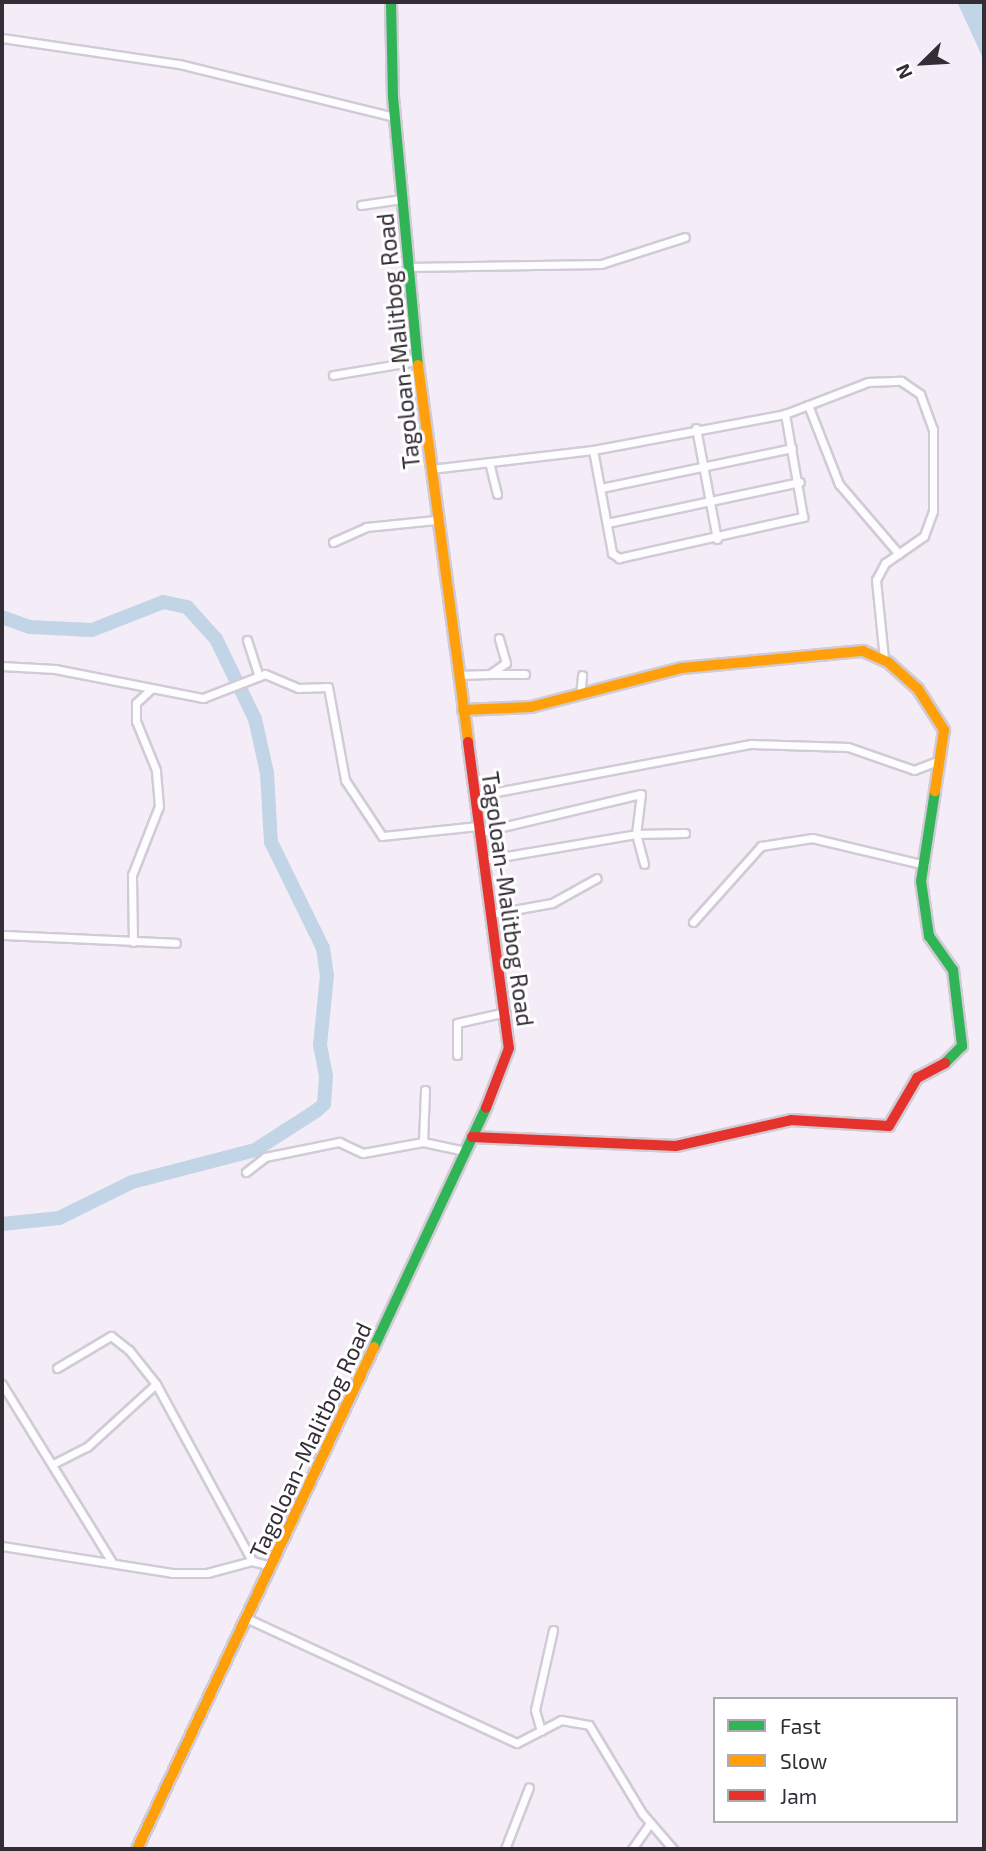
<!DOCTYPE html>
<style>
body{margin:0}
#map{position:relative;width:986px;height:1851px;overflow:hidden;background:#f4edf8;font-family:"Exo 2",sans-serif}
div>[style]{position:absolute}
.water>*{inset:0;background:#c2d5e6}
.river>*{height:14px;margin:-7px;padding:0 7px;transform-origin:7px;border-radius:7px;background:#c2d5e6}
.roads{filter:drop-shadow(2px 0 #d1cbd5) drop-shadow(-2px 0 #d1cbd5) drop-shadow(0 2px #d1cbd5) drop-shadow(0 -2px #d1cbd5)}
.street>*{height:7px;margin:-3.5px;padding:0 3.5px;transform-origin:3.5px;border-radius:3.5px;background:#fdfcfe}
.fast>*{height:10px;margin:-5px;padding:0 5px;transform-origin:5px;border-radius:5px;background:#30b455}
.slow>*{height:10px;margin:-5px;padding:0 5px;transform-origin:5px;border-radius:5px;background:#ff9f0a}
.jam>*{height:10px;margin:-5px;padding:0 5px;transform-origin:5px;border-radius:5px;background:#e5322d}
span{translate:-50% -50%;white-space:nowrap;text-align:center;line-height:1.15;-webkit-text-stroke:6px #fff;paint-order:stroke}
.street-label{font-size:23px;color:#332d36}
.frame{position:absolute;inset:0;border:4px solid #332d36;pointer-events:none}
.legend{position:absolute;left:713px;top:1697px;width:245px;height:126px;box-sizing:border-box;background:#fff;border:2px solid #adabaf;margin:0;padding:9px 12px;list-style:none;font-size:21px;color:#332d36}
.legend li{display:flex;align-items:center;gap:14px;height:35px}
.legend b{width:35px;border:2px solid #adabaf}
.north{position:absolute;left:888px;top:28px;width:70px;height:70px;-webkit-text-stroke:5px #fff;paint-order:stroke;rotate:246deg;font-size:19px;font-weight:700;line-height:28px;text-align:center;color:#332d36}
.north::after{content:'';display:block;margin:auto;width:24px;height:32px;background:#332d36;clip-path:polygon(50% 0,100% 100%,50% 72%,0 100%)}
</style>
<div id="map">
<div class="water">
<i style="clip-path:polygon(957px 2px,984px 2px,984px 61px,977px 45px)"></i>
</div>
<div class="river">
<i style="left:2px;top:617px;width:30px;rotate:20deg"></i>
<i style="left:30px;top:627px;width:62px;rotate:2.8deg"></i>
<i style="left:92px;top:630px;width:76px;rotate:-21.5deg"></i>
<i style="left:163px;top:602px;width:25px;rotate:12deg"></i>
<i style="left:187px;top:607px;width:43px;rotate:47.8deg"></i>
<i style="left:216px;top:639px;width:89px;rotate:64deg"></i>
<i style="left:255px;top:719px;width:55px;rotate:77.5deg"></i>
<i style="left:267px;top:773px;width:69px;rotate:86.7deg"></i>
<i style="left:271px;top:842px;width:118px;rotate:63.9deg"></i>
<i style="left:323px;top:948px;width:27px;rotate:82deg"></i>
<i style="left:327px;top:975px;width:70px;rotate:95.7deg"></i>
<i style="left:320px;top:1045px;width:32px;rotate:79deg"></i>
<i style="left:326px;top:1076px;width:28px;rotate:94deg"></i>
<i style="left:324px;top:1104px;width:11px;rotate:139deg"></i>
<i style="left:316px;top:1111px;width:72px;rotate:147.4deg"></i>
<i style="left:255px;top:1150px;width:127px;rotate:165.4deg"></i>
<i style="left:132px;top:1182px;width:81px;rotate:153.7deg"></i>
<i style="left:59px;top:1218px;width:57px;rotate:174deg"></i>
</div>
<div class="roads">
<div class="street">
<i style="left:2px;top:38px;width:179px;rotate:8.4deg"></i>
<i style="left:179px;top:64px;width:222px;rotate:13.8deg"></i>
<i style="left:361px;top:205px;width:41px;rotate:-8.3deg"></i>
<i style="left:408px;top:267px;width:193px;rotate:-0.9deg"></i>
<i style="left:601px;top:264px;width:88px;rotate:-17.8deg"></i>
<i style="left:333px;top:375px;width:85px;rotate:-9.5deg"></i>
<i style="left:808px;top:405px;width:85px;rotate:68.6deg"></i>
<i style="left:839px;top:484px;width:92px;rotate:49.4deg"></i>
<i style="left:696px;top:428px;width:113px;rotate:79.3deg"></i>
<i style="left:593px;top:450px;width:105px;rotate:79.5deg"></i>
<i style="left:612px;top:553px;width:9px;rotate:36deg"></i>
<i style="left:619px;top:558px;width:189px;rotate:-12.6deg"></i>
<i style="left:803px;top:517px;width:105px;rotate:-99.9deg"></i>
<i style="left:489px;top:462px;width:33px;rotate:76deg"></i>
<i style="left:431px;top:469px;width:163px;rotate:-6.7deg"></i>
<i style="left:593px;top:450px;width:195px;rotate:-10.6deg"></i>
<i style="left:785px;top:414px;width:89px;rotate:-21.1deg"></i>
<i style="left:868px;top:382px;width:33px;rotate:-2deg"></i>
<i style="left:901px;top:381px;width:23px;rotate:34deg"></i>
<i style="left:920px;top:394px;width:37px;rotate:70deg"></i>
<i style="left:933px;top:429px;width:82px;rotate:90deg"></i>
<i style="left:933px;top:511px;width:27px;rotate:110deg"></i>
<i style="left:924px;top:536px;width:47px;rotate:145.3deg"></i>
<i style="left:885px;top:563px;width:19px;rotate:118deg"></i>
<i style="left:876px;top:580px;width:79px;rotate:84.2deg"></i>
<i style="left:601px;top:488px;width:195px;rotate:-11.8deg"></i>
<i style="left:607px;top:523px;width:197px;rotate:-12deg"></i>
<i style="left:333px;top:542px;width:36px;rotate:-24deg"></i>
<i style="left:366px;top:527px;width:70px;rotate:-5.7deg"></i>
<i style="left:247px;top:640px;width:38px;rotate:72deg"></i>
<i style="left:2px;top:666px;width:53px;rotate:3.2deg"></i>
<i style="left:55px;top:669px;width:151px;rotate:11.1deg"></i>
<i style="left:203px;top:698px;width:66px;rotate:-21.2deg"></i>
<i style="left:265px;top:674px;width:36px;rotate:23deg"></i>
<i style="left:298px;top:688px;width:30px;rotate:-2deg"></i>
<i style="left:328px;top:687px;width:95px;rotate:79.6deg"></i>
<i style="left:345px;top:780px;width:67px;rotate:56.5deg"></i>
<i style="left:382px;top:836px;width:98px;rotate:-5.9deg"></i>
<i style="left:490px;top:674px;width:35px"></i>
<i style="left:458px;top:675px;width:32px;rotate:-2deg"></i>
<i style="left:490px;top:674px;width:19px;rotate:-35deg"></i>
<i style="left:506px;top:663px;width:26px;rotate:-106deg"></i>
<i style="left:580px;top:695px;width:20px;rotate:-84deg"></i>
<i style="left:475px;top:796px;width:281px;rotate:-10.7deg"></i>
<i style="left:751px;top:744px;width:97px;rotate:1.8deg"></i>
<i style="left:848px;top:747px;width:70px;rotate:19.2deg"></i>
<i style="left:914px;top:770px;width:28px;rotate:-21deg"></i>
<i style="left:481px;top:832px;width:164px;rotate:-13.4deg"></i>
<i style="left:641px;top:794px;width:40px;rotate:97.1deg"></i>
<i style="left:636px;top:834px;width:31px;rotate:75deg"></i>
<i style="left:483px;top:860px;width:155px;rotate:-9.6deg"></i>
<i style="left:636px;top:834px;width:49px;rotate:-1.2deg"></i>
<i style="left:491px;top:914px;width:62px;rotate:-10.2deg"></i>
<i style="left:552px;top:903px;width:51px;rotate:-29.1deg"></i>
<i style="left:693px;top:922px;width:102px;rotate:-48.2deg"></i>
<i style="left:761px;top:846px;width:52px;rotate:-8.9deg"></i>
<i style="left:812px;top:838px;width:116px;rotate:13.4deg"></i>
<i style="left:2px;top:935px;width:174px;rotate:2.6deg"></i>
<i style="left:133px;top:942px;width:67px;rotate:-90.9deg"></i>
<i style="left:132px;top:875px;width:74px;rotate:-68.6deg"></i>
<i style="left:159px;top:806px;width:36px;rotate:-95deg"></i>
<i style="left:156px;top:770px;width:53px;rotate:-112.2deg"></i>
<i style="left:136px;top:721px;width:18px;rotate:-90deg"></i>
<i style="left:136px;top:703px;width:21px;rotate:-43deg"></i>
<i style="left:457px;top:1055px;width:32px;rotate:-90deg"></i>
<i style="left:457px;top:1023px;width:50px;rotate:-12.7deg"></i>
<i style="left:423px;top:1142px;width:52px;rotate:-87.8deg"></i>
<i style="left:246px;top:1172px;width:24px;rotate:-38deg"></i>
<i style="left:265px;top:1157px;width:76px;rotate:-11.5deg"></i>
<i style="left:339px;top:1142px;width:26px;rotate:25deg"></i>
<i style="left:363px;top:1153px;width:61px;rotate:-10.4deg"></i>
<i style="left:423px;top:1142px;width:43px;rotate:12.1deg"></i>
<i style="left:57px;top:1368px;width:63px;rotate:-30.7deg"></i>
<i style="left:111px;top:1336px;width:23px;rotate:38deg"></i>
<i style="left:129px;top:1350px;width:43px;rotate:51.5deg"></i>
<i style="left:156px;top:1384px;width:201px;rotate:61.5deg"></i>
<i style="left:2px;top:1384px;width:209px;rotate:58.3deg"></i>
<i style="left:53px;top:1464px;width:38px;rotate:-27deg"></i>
<i style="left:87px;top:1447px;width:93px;rotate:-42.4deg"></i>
<i style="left:2px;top:1546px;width:172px;rotate:9deg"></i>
<i style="left:172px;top:1573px;width:35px"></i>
<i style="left:207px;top:1573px;width:47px;rotate:-14.9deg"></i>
<i style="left:252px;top:1561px;width:20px;rotate:15deg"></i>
<i style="left:246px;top:1618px;width:298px;rotate:24.8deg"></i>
<i style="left:517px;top:1743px;width:50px;rotate:-27.6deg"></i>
<i style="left:561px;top:1720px;width:28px;rotate:10deg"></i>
<i style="left:589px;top:1725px;width:103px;rotate:58.9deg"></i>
<i style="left:642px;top:1813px;width:48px;rotate:49.3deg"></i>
<i style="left:541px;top:1731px;width:22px;rotate:-106deg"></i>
<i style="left:535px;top:1710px;width:82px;rotate:-77.3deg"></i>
<i style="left:505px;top:1849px;width:66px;rotate:-68.8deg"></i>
<i style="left:632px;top:1849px;width:32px;rotate:-55deg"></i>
</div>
<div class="fast">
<i style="left:391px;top:2px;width:95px;rotate:88.8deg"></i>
<i style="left:393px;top:97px;width:269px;rotate:84.7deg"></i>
<i style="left:935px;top:791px;width:91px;rotate:98.8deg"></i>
<i style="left:921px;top:881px;width:56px;rotate:81.7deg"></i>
<i style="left:929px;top:936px;width:42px;rotate:54.8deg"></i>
<i style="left:953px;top:970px;width:77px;rotate:83.2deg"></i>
<i style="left:962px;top:1046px;width:24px;rotate:135deg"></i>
<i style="left:374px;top:1347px;width:264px;rotate:-64.9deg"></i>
</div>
<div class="slow">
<i style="left:418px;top:365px;width:380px;rotate:82.4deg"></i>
<i style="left:463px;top:710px;width:68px;rotate:-2.5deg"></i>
<i style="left:531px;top:707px;width:156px;rotate:-14.5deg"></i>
<i style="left:682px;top:668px;width:182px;rotate:-5.4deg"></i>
<i style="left:863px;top:651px;width:27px;rotate:24deg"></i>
<i style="left:888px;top:662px;width:40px;rotate:42deg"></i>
<i style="left:918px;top:689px;width:49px;rotate:57.6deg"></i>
<i style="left:944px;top:730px;width:62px;rotate:98.4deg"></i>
<i style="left:137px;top:1849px;width:555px;rotate:-64.73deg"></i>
</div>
<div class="jam">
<i style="left:468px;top:742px;width:309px;rotate:82.4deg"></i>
<i style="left:509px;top:1048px;width:64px;rotate:111deg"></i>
<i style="left:472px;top:1137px;width:204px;rotate:2.5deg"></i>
<i style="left:676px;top:1146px;width:118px;rotate:-12.7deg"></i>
<i style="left:791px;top:1120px;width:98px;rotate:3.5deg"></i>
<i style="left:889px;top:1126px;width:56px;rotate:-59.7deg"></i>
<i style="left:917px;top:1078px;width:32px;rotate:-28deg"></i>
</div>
</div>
<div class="street-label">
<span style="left:398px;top:341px;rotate:-96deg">Tagoloan-Malitbog Road</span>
<span style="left:508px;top:899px;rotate:82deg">Tagoloan-Malitbog Road</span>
<span style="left:310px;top:1440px;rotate:-65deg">Tagoloan-Malitbog Road</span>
</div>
<div class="frame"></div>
<ul class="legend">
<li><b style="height:9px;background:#30b455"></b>Fast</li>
<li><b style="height:9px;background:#ff9f0a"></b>Slow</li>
<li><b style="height:9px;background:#e5322d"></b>Jam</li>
</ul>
<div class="north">N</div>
</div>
